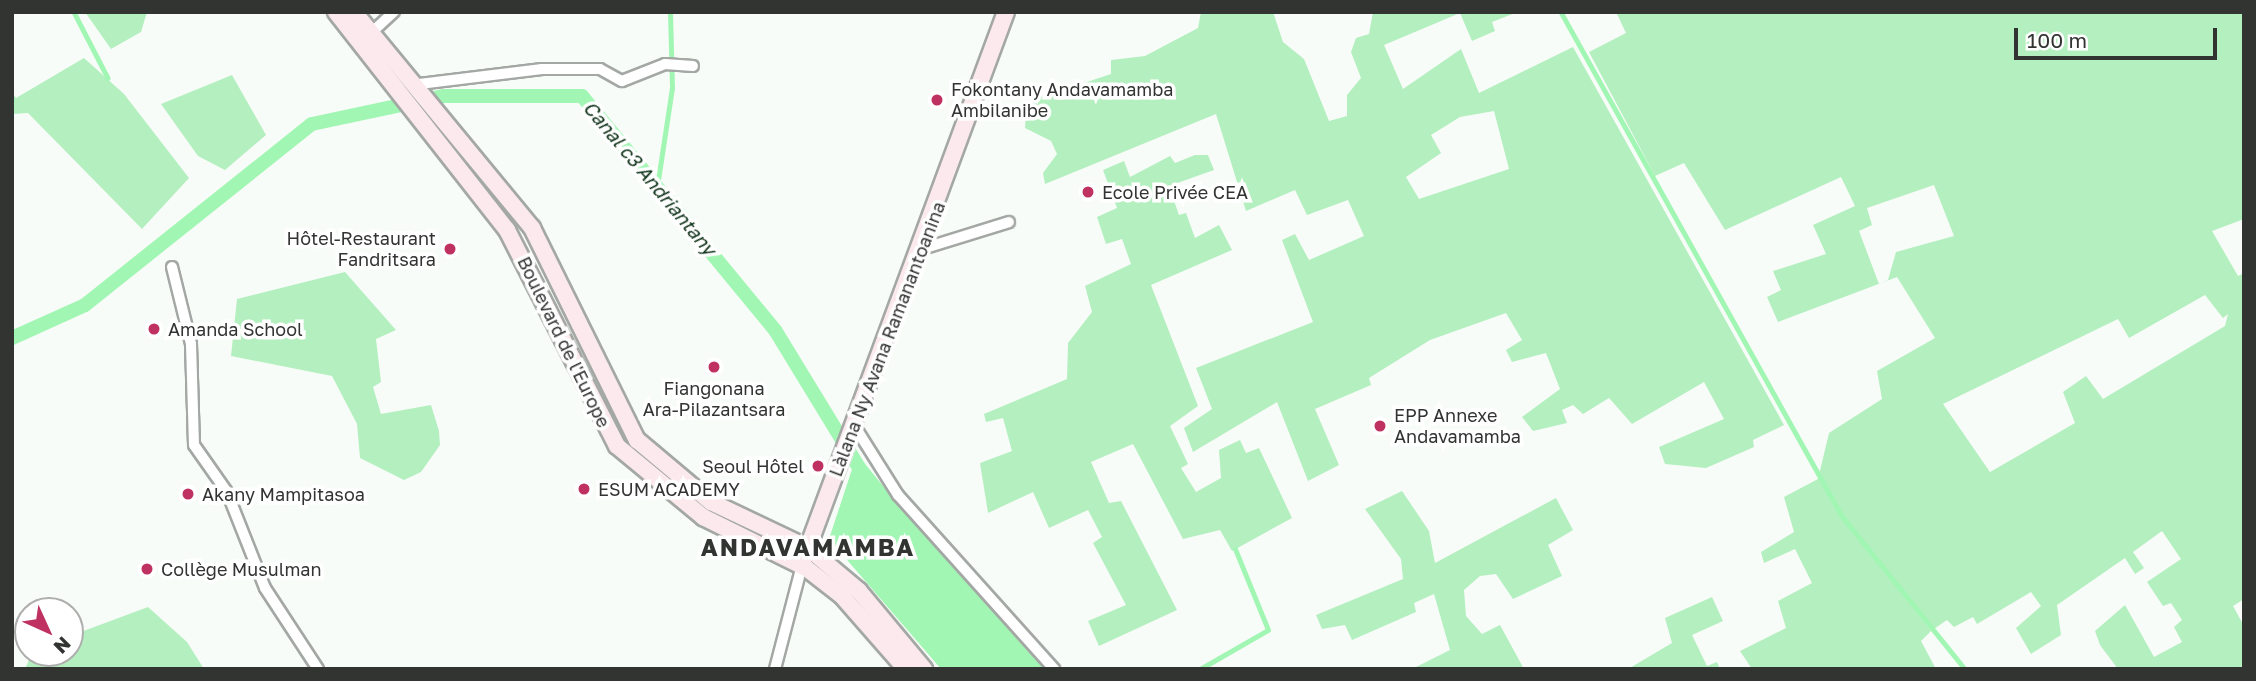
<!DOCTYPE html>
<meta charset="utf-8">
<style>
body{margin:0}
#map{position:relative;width:2256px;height:681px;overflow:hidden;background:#f8fcf8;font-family:"Golos Text",sans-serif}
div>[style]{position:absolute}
.green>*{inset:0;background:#b4efbf}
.water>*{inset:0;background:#a2f6b3}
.stream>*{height:4.5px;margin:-2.25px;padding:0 2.25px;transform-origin:2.25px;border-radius:2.25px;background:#a2f6b3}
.canal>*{height:14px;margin:-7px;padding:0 7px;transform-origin:7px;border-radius:7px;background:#a2f6b3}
.roads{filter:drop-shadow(2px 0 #a4a8a5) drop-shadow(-2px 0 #a4a8a5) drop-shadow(0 2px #a4a8a5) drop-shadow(0 -2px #a4a8a5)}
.street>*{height:10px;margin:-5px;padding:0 5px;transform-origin:5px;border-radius:5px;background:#fff}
.secondary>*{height:16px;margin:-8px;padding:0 8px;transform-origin:8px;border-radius:8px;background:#fbe9ed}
.dots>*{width:19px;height:19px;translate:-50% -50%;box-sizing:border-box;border:4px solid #fff;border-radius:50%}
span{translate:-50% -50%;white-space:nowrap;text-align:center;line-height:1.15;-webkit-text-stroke:7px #fff;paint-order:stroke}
.poi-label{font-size:18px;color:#323432}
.left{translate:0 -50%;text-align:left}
.right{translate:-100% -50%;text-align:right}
.street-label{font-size:18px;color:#323432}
.water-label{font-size:19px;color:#103219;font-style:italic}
.district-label{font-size:24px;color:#323432;font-weight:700;letter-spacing:2px}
.frame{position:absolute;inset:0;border:14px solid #323432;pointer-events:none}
.north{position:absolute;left:14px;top:597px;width:70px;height:70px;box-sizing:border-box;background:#fff;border:2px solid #adaead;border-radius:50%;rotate:135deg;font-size:19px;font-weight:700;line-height:28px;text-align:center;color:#323432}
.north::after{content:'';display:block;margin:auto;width:24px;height:32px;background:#bf3160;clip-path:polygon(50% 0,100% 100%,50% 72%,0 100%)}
.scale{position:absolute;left:2014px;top:28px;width:203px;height:32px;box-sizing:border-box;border:4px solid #323432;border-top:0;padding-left:9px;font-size:21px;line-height:24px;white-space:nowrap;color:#323432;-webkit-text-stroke:5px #fff;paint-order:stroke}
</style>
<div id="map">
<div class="green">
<i style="clip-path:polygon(85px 12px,147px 12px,141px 32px,111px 49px)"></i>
<i style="clip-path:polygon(evenodd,1201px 12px,1273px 12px,1283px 42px,1304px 59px,1329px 121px,1347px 116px,1347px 95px,1361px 78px,1351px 52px,1356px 38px,1369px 34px,1373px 12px,1515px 13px,1492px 22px,1495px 31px,1472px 41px,1460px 13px,1384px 45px,1403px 89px,1461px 49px,1479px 93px,1573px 47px,1784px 425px,1753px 440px,1754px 447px,1706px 468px,1665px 464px,1659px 447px,1724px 419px,1704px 382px,1632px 424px,1609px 398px,1583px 414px,1573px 405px,1562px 410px,1567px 423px,1533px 431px,1522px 417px,1560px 389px,1546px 353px,1512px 362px,1506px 350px,1522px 340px,1506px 313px,1430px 340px,1369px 378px,1371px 385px,1315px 409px,1339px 465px,1308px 481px,1277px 402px,1193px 452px,1184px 428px,1212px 409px,1196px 368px,1313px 322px,1282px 240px,1295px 234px,1309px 260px,1364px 236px,1348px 200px,1307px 215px,1295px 190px,1246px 211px,1216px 114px,1045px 184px,1043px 173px,1057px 154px,1051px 141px,1025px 128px,1027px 102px,1111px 74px,1111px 60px,1145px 56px,1198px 28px,1201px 12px,1494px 111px,1509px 169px,1419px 199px,1406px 177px,1441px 153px,1431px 135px,1460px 117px,1494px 111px)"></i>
<i style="clip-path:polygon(evenodd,1616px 12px,2244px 12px,2244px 219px,2212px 231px,2238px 276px,2244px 273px,2244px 599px,2233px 606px,2244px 626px,2244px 669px,2118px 669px,2100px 645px,2095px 631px,2125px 605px,2154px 657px,2182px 642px,2174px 627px,2182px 620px,2171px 603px,2163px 606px,2147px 582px,2181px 559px,2162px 531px,2133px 552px,2144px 568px,2135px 574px,2125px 558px,2057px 605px,2061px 635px,2031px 654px,2016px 628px,2041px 606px,2031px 592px,1977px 624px,1973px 617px,1954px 627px,1947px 620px,1934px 629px,1872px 556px,1931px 631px,1921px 641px,1936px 669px,1752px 669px,1740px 651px,1786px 628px,1778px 601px,1812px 583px,1795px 549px,1764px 563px,1761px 552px,1794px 532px,1784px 497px,1818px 479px,1829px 433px,1882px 399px,1877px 371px,1935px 338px,1897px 277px,1778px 322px,1767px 297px,1781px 290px,1773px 271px,1826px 254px,1813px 225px,1855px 206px,1841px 177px,1725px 230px,1684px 163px,1655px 176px,1589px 52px,1626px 33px,1616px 12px,1934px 185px,1954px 236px,1896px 252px,1888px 280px,1879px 284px,1859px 231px,1872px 225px,1867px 208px,1934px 185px,1616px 12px,2205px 295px,2223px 318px,2228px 314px,2225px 326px,2103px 399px,2086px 376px,2063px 392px,2075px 423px,1990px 472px,1943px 404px,2118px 319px,2129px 338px,2205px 295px)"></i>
<i style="clip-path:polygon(84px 58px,124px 94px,189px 178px,142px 229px,28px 113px,12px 114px,12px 93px,16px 98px)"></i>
<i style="clip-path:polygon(232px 75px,266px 135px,225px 170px,198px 156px,161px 104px)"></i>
<i style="clip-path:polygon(1195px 155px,1208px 155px,1214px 170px,1169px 186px,1179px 215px,1186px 213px,1195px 238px,1219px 225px,1232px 250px,1151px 285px,1198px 406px,1170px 426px,1188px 464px,1181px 468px,1196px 492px,1221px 478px,1219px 450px,1240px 440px,1246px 453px,1259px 448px,1292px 518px,1232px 551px,1220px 530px,1183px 539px,1133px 444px,1091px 462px,1109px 503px,1121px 501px,1177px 610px,1099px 646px,1088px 621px,1126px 605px,1093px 543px,1102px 537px,1088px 510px,1049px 528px,1033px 492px,988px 513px,980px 463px,1012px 451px,1003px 418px,986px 422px,984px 414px,1067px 379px,1068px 343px,1092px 312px,1085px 286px,1131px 264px,1122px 239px,1106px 244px,1097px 217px,1117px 208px,1103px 170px,1124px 161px,1130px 177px,1170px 156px,1175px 163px)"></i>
<i style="clip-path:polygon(345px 272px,396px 330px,376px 339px,381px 382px,373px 387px,381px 414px,431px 405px,439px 431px,440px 445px,421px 472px,404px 480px,360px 458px,357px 424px,332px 376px,231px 356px,237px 299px)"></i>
<i style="clip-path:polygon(1402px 491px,1429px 531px,1435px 563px,1556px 498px,1573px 530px,1548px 545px,1562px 576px,1513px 599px,1496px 574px,1480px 576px,1464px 590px,1466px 616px,1482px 634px,1500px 625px,1524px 669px,1412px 669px,1450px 650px,1434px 594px,1414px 603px,1416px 612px,1352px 640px,1345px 625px,1322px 629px,1316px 615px,1403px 579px,1401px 559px,1365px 509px)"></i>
<i style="clip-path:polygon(1712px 597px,1723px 621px,1692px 635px,1707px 666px,1717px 662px,1720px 669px,1628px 669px,1672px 643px,1665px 618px)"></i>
<i style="clip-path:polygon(148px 607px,187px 642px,204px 669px,25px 669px,32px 653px,70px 653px,70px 636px)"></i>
</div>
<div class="water">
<i style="clip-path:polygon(857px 454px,906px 514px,1044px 669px,941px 669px,829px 539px)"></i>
</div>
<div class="stream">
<i style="left:74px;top:12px;width:74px;rotate:62.7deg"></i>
<i style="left:1561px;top:12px;width:577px;rotate:60.86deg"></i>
<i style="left:1842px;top:516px;width:196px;rotate:51.2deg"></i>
<i style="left:657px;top:187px;width:100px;rotate:-81.4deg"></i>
<i style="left:672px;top:88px;width:76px;rotate:-91.5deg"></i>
<i style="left:1200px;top:669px;width:78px;rotate:-29.8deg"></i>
<i style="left:1268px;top:630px;width:87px;rotate:-112.2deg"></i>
</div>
<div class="canal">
<i style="left:12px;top:338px;width:80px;rotate:-24.3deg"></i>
<i style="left:85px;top:305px;width:290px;rotate:-38.6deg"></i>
<i style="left:312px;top:124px;width:135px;rotate:-12deg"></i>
<i style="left:444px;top:96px;width:138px"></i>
<i style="left:582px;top:96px;width:303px;rotate:50.5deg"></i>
<i style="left:775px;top:330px;width:169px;rotate:58.6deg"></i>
</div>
<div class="roads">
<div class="street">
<i style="left:370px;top:34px;width:33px;rotate:-43deg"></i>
<i style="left:411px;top:85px;width:132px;rotate:-7deg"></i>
<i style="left:542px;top:69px;width:58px"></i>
<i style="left:600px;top:69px;width:25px;rotate:29deg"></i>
<i style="left:622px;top:81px;width:46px;rotate:-21.6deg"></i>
<i style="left:665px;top:64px;width:28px;rotate:4deg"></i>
<i style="left:922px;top:249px;width:91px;rotate:-17.2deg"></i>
<i style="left:172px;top:267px;width:79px;rotate:76.1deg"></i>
<i style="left:191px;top:344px;width:101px;rotate:88.3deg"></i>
<i style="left:194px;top:445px;width:57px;rotate:54.9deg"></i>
<i style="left:227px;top:492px;width:103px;rotate:68.4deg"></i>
<i style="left:265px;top:588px;width:97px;rotate:56.8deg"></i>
<i style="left:857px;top:430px;width:77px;rotate:57.8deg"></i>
<i style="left:898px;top:495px;width:234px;rotate:48.1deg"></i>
<i style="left:775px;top:669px;width:107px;rotate:-75.4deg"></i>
</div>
<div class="secondary">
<i style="left:336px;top:12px;width:277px;rotate:51.9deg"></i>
<i style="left:507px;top:230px;width:242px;rotate:63deg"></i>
<i style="left:617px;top:446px;width:112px;rotate:39.5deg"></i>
<i style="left:703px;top:517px;width:115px;rotate:26.3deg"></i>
<i style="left:806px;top:568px;width:46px;rotate:37.9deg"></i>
<i style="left:842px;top:596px;width:97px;rotate:48.8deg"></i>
<i style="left:354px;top:12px;width:280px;rotate:50.5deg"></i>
<i style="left:532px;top:228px;width:237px;rotate:63.7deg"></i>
<i style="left:637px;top:440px;width:97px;rotate:40deg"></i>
<i style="left:711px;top:502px;width:107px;rotate:25.4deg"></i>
<i style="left:808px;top:548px;width:67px;rotate:40.1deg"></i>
<i style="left:859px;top:591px;width:102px;rotate:50.2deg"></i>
<i style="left:804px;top:558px;width:582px;rotate:-69.7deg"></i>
</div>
</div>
<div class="dots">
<i style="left:937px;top:100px;background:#bf3160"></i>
<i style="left:1088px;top:192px;background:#bf3160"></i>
<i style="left:450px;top:249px;background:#bf3160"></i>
<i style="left:154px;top:329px;background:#bf3160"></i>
<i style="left:714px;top:367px;background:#bf3160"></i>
<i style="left:1380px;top:426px;background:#bf3160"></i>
<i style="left:818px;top:466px;background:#bf3160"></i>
<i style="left:584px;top:489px;background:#bf3160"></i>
<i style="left:188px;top:494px;background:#bf3160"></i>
<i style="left:147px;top:569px;background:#bf3160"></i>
</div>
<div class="poi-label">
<span class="left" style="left:951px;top:100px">Fokontany Andavamamba<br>Ambilanibe</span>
<span class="left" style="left:1102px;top:192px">Ecole Privée CEA</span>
<span class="right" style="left:436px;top:249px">Hôtel-Restaurant<br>Fandritsara</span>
<span class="left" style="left:168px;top:329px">Amanda School</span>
<span style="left:714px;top:399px">Fiangonana<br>Ara-Pilazantsara</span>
<span class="left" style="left:1394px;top:426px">EPP Annexe<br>Andavamamba</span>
<span class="right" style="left:804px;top:466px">Seoul Hôtel</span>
<span class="left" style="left:598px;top:489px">ESUM ACADEMY</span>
<span class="left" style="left:202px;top:494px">Akany Mampitasoa</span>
<span class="left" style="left:161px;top:569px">Collège Musulman</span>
</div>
<div class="street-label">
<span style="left:887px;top:339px;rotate:-69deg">Làlana Ny Avana Ramanantoanina</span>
<span style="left:564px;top:342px;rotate:64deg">Boulevard de l'Europe</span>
</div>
<div class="water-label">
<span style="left:650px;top:178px;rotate:50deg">Canal c3 Andriantany</span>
</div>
<div class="district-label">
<span style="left:808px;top:547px">ANDAVAMAMBA</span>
</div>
<div class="frame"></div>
<div class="north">N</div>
<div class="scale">100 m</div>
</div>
